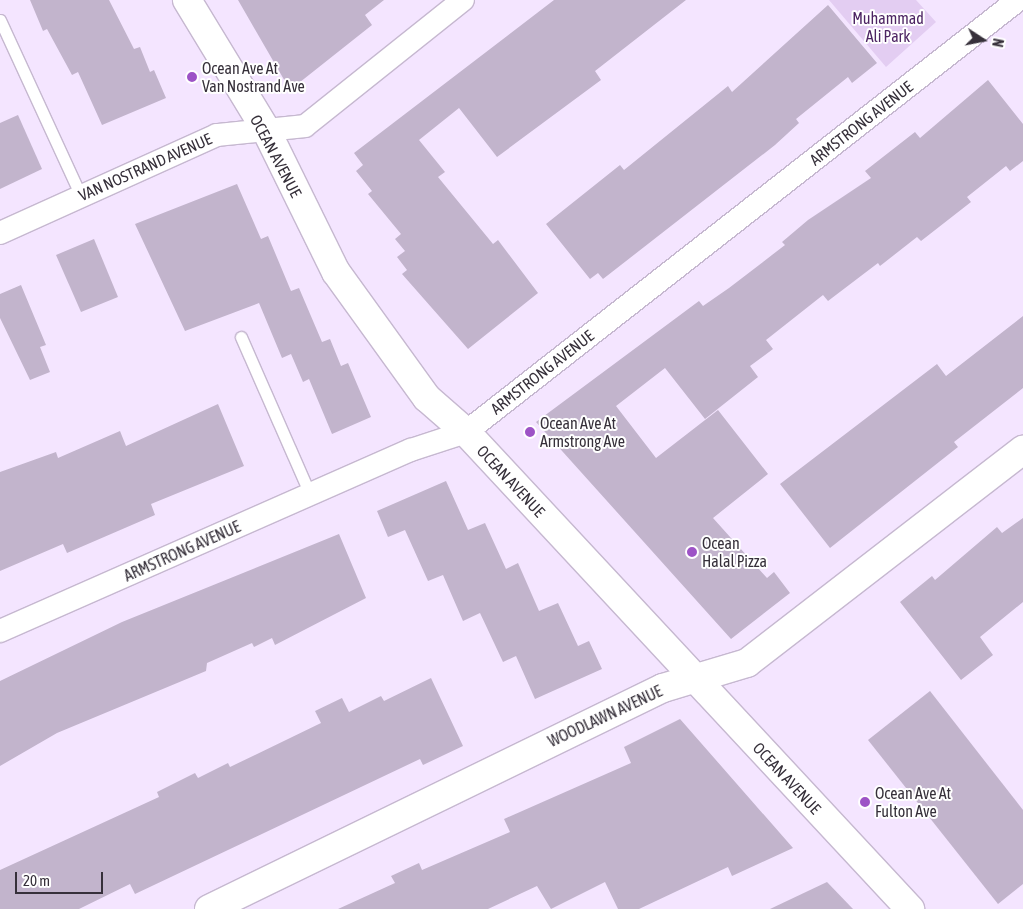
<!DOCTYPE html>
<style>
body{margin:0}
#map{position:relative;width:1023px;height:909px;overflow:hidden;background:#f4e5ff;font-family:"Asap Condensed",sans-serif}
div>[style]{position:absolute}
.green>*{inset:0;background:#e3cdf2}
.building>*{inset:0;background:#c2b4cc}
.roads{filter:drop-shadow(1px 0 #c6b8d0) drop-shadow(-1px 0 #c6b8d0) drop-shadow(0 1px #c6b8d0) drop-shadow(0 -1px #c6b8d0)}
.lane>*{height:11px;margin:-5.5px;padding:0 5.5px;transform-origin:5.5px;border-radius:5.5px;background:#fff}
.street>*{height:22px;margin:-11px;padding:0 11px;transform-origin:11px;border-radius:11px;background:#fff}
.secondary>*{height:28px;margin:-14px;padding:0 14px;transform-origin:14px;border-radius:14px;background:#fff}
.dots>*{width:14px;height:14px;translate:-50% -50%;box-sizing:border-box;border:2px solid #fff;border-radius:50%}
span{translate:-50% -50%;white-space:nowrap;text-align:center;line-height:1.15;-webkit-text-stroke:4px #fff;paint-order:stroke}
.park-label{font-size:16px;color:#4d2563}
.poi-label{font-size:16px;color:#36303a}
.left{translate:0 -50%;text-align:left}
.street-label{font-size:16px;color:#36303a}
.north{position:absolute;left:958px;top:15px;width:50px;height:50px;-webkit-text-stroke:4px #fff;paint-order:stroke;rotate:101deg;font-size:14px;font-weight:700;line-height:20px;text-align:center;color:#36303a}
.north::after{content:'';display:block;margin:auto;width:18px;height:22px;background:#36303a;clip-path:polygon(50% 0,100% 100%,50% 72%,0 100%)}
.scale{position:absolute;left:15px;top:872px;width:88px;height:22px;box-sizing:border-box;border:2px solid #36303a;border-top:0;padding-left:6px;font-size:15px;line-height:18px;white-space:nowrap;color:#36303a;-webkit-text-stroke:4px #fff;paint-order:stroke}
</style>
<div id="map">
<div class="green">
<i style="clip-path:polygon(829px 0,916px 0,936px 22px,886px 67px)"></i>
</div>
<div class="building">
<i style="clip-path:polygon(30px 0,109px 0,134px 49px,140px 47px,150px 72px,154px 70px,166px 98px,102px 125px,78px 72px,72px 75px,47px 29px,43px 31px)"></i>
<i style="clip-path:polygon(238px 0,384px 0,365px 15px,372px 25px,290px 90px)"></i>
<i style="clip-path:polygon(554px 0,686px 0,595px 71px,601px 80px,497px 157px,459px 108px,419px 140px,445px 172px,438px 177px,493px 244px,498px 240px,538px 293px,468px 349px,402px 274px,407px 270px,397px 257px,405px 251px,395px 239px,401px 234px,368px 194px,372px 191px,356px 171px,363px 165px,354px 153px)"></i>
<i style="clip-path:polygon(828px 5px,877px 63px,852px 83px,848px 77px,796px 119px,799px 123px,775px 145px,603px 279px,598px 273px,590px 279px,546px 224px,620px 165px,624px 170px,728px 86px,732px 92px)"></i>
<i style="clip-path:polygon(988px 80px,1023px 124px,1023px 161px,1010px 171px,1006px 166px,967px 197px,971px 202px,921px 241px,917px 237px,880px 266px,878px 263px,828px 301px,823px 295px,766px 340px,773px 349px,750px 366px,758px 377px,705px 419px,665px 368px,616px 406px,656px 458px,718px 410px,768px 474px,713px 518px,767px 578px,774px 572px,790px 593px,731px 639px,536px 422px,699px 301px,703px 306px,729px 288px,785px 245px,782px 242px,808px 220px,871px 178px,865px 171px,915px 132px,920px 138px)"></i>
<i style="clip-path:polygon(18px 115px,42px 169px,0 189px,0 123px)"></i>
<i style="clip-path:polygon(237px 184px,261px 239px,268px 236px,291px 291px,299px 288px,322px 342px,330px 339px,341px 366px,348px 363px,371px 417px,332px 434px,309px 379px,303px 382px,291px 354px,282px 358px,259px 303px,185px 331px,135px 224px)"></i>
<i style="clip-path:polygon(94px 239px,118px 297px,81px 312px,56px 255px)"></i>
<i style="clip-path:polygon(21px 285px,46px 345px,40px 347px,50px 372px,30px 380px,0 318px,0 294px)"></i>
<i style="clip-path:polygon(1023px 316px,1023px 388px,954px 442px,958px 447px,830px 548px,780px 484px,937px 364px,946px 376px)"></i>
<i style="clip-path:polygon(218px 404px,244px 466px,151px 504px,155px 515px,67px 553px,63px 544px,0 571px,0 472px,56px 452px,58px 458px,120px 431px,126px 446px)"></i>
<i style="clip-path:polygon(446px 481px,468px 530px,485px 523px,506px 569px,518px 563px,539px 611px,558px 603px,578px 646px,589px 641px,602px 669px,535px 699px,516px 656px,503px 662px,480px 613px,463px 621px,443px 575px,428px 581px,405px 530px,388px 537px,377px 511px)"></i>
<i style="clip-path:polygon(1023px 518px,1023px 602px,980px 637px,993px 655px,961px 680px,900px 602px,932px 576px,935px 580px,997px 527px,1002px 533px)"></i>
<i style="clip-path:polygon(339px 534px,366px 598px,275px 645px,272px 638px,254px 647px,252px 643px,207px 663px,206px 671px,57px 733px,0 766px,0 681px,122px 622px)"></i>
<i style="clip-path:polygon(431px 678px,463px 746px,423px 765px,420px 759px,135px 894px,130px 884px,79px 909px,0 909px,0 870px,159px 797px,157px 792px,195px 773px,198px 778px,228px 763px,230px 767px,321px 723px,315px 711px,342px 698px,349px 712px,381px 696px,384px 701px)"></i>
<i style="clip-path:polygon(930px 691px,1023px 810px,1023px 884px,998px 904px,868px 740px)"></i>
<i style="clip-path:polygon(680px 719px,793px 848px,732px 876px,728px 867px,639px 909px,618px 909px,605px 882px,551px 909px,537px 886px,488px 909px,338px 909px,395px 883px,391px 876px,419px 863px,422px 870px,510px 832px,504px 819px,631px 763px,624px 747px)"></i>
<i style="clip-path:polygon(827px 882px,853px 909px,770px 909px)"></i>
</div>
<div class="roads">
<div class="lane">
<i style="left:0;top:20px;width:194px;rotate:65.3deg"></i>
<i style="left:241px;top:337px;width:171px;rotate:66.3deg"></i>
</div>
<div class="street">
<i style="left:0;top:233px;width:238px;rotate:-24.3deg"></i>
<i style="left:217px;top:135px;width:88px;rotate:-5.8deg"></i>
<i style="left:305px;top:126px;width:202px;rotate:-38.6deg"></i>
<i style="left:0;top:631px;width:449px;rotate:-23.8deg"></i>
<i style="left:411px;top:450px;width:58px;rotate:-18.1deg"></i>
<i style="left:466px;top:432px;width:701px;rotate:-38.05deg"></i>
</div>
<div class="secondary">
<i style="left:187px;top:0;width:152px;rotate:58.7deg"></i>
<i style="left:266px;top:130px;width:158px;rotate:63.8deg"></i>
<i style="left:336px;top:272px;width:155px;rotate:54.2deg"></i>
<i style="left:427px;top:398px;width:52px;rotate:41.1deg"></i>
<i style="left:466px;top:432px;width:652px;rotate:47.05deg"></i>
<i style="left:209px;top:909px;width:505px;rotate:-25.96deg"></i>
<i style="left:663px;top:688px;width:88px;rotate:-16.6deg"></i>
<i style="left:747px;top:663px;width:349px;rotate:-37.7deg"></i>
</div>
</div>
<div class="dots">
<i style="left:192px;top:77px;background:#9d53c6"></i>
<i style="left:530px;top:432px;background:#9d53c6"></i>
<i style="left:692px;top:552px;background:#9d53c6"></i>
<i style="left:865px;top:802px;background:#9d53c6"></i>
</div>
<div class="park-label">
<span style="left:888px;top:27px">Muhammad<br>Ali Park</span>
</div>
<div class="poi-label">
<span class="left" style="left:202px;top:77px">Ocean Ave At<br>Van Nostrand Ave</span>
<span class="left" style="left:540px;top:432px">Ocean Ave At<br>Armstrong Ave</span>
<span class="left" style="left:702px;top:552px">Ocean<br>Halal Pizza</span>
<span class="left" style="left:875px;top:802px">Ocean Ave At<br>Fulton Ave</span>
</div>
<div class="street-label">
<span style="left:861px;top:123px;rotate:-38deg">ARMSTRONG AVENUE</span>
<span style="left:276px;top:156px;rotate:62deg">OCEAN AVENUE</span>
<span style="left:145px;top:167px;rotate:-24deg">VAN NOSTRAND AVENUE</span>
<span style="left:542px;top:372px;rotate:-38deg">ARMSTRONG AVENUE</span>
<span style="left:511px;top:481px;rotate:47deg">OCEAN AVENUE</span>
<span style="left:182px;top:551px;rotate:-24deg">ARMSTRONG AVENUE</span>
<span style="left:605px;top:716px;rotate:-25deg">WOODLAWN AVENUE</span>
<span style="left:787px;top:778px;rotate:47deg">OCEAN AVENUE</span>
</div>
<div class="north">N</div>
<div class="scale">20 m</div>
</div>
